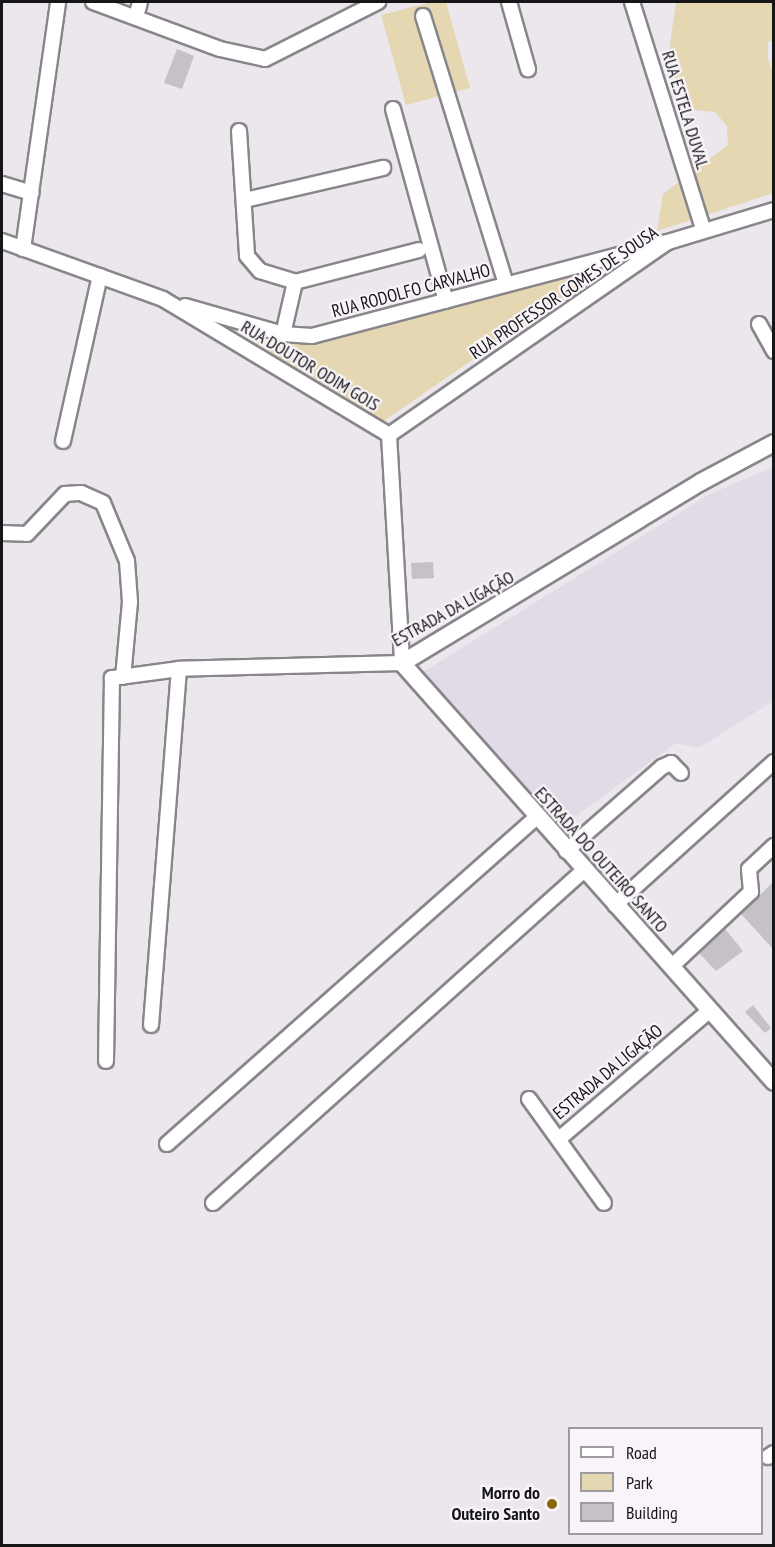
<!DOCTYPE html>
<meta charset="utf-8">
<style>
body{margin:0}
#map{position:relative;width:775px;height:1547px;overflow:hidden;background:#ebe7ec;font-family:"PT Sans Narrow",sans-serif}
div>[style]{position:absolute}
.built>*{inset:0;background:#e2dae6}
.green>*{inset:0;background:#e5d7b2}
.building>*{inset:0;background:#c5c1c7}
.roads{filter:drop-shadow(2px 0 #89868b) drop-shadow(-2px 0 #89868b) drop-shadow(0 2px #89868b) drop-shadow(0 -2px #89868b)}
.minor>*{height:14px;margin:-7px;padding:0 7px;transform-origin:7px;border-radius:7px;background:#fff}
.tertiary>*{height:16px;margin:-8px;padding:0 8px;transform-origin:8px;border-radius:8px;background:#fff}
.dots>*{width:16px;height:16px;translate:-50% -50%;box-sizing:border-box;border:3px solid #f8f4fa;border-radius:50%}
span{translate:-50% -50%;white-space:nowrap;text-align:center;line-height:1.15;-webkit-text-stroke:4.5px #f8f4fa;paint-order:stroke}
.street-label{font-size:18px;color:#161517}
.poi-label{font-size:18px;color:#161517;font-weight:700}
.right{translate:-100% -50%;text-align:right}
.frame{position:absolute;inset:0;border:3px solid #161517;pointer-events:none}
.legend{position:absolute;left:568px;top:1427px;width:195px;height:108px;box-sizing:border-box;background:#f8f4fa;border:2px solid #9e9b9f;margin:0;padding:8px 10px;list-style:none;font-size:18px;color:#161517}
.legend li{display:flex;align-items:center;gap:12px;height:30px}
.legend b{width:30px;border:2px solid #9e9b9f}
</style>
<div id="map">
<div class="built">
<i style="clip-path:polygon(773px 467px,773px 701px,699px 748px,676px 743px,561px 827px,423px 672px,710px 494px)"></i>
</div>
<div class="green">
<i style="clip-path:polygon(432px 2px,446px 2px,470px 88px,406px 105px,381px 15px)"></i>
<i style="clip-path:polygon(676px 2px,773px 2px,773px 40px,768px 42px,768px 59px,774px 77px,773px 193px,657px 231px,663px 194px,728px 145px,727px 126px,715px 112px,694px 110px,679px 97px,668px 58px)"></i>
<i style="clip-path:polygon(618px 259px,384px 421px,247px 342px,326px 337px)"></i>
</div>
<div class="building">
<i style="clip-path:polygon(177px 49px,194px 56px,182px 89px,164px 83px)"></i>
<i style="clip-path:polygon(433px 562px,434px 578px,412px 579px,411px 563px)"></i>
<i style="clip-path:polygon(774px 881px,774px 950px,741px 914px)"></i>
<i style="clip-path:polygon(725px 929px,743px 951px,716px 971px,699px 953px)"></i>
<i style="clip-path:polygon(753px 1005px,771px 1028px,765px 1033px,745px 1012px)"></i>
</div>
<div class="roads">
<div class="minor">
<i style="left:93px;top:2px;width:135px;rotate:20.3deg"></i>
<i style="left:220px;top:49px;width:46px;rotate:12.5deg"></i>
<i style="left:265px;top:59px;width:127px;rotate:-26.8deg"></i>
<i style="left:509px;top:2px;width:70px;rotate:74.2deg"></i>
<i style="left:632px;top:2px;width:238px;rotate:72.6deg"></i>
<i style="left:423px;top:16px;width:281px;rotate:72.8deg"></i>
<i style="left:136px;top:17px;width:16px;rotate:-75deg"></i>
<i style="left:393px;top:109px;width:199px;rotate:74.6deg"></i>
<i style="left:239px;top:131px;width:125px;rotate:86.3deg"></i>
<i style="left:247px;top:256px;width:20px;rotate:49deg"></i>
<i style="left:260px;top:271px;width:37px;rotate:17deg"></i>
<i style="left:295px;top:282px;width:128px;rotate:-14.5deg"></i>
<i style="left:2px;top:184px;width:31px;rotate:17deg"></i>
<i style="left:245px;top:200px;width:142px;rotate:-13.1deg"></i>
<i style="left:2px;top:241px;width:171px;rotate:19.8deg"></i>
<i style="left:163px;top:299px;width:264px;rotate:31deg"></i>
<i style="left:389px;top:435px;width:228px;rotate:86.7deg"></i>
<i style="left:402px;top:663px;width:223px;rotate:178.5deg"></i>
<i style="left:179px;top:669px;width:68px;rotate:172.3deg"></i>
<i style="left:112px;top:678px;width:383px;rotate:90.9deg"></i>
<i style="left:23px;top:249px;width:249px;rotate:-81.9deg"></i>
<i style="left:185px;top:306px;width:102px;rotate:15.9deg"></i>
<i style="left:283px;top:334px;width:29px;rotate:4deg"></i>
<i style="left:312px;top:336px;width:368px;rotate:-14.8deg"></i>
<i style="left:759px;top:324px;width:31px;rotate:61deg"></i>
<i style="left:283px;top:334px;width:53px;rotate:-77deg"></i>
<i style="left:389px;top:435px;width:339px;rotate:-34.7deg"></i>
<i style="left:668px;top:242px;width:111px;rotate:-16.8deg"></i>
<i style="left:63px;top:441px;width:169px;rotate:-77.4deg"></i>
<i style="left:2px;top:533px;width:25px;rotate:2deg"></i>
<i style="left:27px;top:534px;width:55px;rotate:-46.5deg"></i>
<i style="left:65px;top:494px;width:16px;rotate:-4deg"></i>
<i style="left:81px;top:493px;width:24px;rotate:24deg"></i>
<i style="left:103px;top:503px;width:63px;rotate:67.5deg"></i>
<i style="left:127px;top:561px;width:41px;rotate:85.8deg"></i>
<i style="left:130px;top:602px;width:75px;rotate:95.3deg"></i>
<i style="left:566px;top:851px;width:128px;rotate:-41.2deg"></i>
<i style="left:662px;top:767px;width:10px;rotate:-24deg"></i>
<i style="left:671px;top:763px;width:14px;rotate:45deg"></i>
<i style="left:615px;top:905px;width:214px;rotate:-42deg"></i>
<i style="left:671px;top:967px;width:110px;rotate:-43.2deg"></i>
<i style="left:751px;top:892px;width:23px;rotate:-95deg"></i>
<i style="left:749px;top:869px;width:34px;rotate:-43deg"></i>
<i style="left:151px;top:1025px;width:357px;rotate:-85.5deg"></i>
<i style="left:529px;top:1099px;width:128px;rotate:54.2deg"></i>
<i style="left:559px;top:1139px;width:197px;rotate:-40.5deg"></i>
<i style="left:167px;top:1144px;width:494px;rotate:-41.5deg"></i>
<i style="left:213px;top:1203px;width:499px;rotate:-41.9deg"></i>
<i style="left:768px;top:1457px;width:7px;rotate:-34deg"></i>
</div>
<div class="tertiary">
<i style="left:774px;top:443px;width:83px;rotate:151.9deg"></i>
<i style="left:701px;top:482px;width:350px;rotate:148.8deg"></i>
<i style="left:402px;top:663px;width:560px;rotate:48.4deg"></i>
</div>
</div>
<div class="dots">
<i style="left:552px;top:1504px;background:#876b08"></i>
</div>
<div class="street-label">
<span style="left:685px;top:110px;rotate:73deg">RUA ESTELA DUVAL</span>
<span style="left:411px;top:291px;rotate:-15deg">RUA RODOLFO CARVALHO</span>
<span style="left:564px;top:293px;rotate:-34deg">RUA PROFESSOR GOMES DE SOUSA</span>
<span style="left:310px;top:366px;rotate:31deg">RUA DOUTOR ODIM GOIS</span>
<span style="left:453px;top:609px;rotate:-29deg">ESTRADA DA LIGAÇÃO</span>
<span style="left:601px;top:860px;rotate:48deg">ESTRADA DO OUTEIRO SANTO</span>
<span style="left:608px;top:1072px;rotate:-40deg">ESTRADA DA LIGAÇÃO</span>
</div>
<div class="poi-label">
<span class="right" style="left:540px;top:1504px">Morro do<br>Outeiro Santo</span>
</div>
<div class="frame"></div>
<ul class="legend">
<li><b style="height:8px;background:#fff"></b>Road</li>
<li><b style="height:16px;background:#e5d7b2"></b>Park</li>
<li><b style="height:16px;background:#c5c1c7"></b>Building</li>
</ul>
</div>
